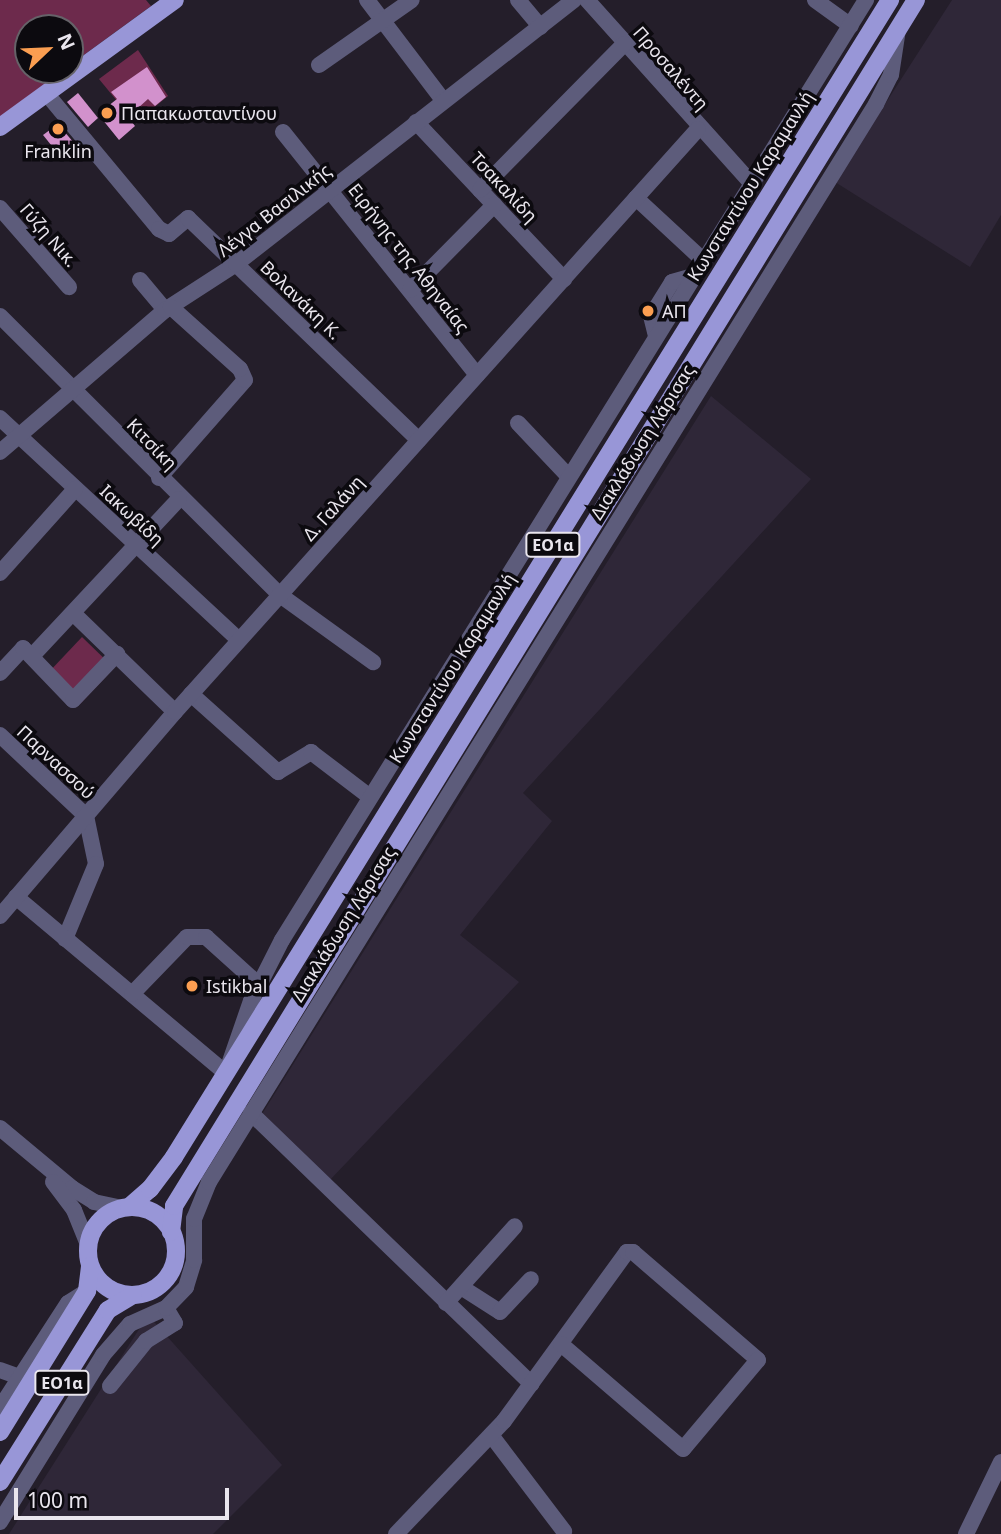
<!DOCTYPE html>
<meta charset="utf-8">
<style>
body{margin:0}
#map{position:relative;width:1001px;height:1534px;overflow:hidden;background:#241e2a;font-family:"Noto Sans",sans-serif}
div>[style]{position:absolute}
.built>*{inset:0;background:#2f2738}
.green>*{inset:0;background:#6d2a4c}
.building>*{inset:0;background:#d291cc}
.minor>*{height:16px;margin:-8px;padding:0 8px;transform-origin:8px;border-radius:8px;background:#5d5c7b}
.major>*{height:18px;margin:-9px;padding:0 9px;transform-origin:9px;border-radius:9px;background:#9896d7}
.major>.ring{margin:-9px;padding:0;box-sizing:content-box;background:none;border:18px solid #9896d7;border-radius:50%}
.dots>*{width:19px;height:19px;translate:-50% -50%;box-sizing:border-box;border:4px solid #0c0a0f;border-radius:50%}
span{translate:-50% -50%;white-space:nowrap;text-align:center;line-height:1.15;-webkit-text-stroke:7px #0c0a0f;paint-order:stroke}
.shield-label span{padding:2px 5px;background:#0c0a0f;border:2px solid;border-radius:5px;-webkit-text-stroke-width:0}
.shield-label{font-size:16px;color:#eae6ee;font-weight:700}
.street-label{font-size:18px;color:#eae6ee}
.poi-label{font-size:18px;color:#eae6ee}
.left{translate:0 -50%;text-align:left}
.north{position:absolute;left:14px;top:14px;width:70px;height:70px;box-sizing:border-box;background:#0c0a0f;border:2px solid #656268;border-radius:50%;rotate:67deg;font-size:19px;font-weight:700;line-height:28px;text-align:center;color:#eae6ee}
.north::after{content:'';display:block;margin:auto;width:24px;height:32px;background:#fb9e51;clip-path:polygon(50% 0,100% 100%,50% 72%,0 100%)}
.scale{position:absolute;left:14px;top:1488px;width:215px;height:32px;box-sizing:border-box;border:4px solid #eae6ee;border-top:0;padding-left:9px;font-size:21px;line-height:24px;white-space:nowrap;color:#eae6ee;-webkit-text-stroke:5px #0c0a0f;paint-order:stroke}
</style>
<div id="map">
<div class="built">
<i style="clip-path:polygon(952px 0,1001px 0,1001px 215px,970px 267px,835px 182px)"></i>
<i style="clip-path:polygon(711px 396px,811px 479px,523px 793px,552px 821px,460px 935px,519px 982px,328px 1182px,262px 1114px)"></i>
<i style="clip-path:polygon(148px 1315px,282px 1465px,213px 1534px,9px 1534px)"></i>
</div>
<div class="green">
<i style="clip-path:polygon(0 0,146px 0,151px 6px,70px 65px,70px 28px,28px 28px,28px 70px,64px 70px,0 117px)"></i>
<i style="clip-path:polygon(138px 50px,168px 96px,135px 123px,99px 79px)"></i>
<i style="clip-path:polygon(82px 637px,114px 668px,80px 704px,48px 673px)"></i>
</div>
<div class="building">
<i style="clip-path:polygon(147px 67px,166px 97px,155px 106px,148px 99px,128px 117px,135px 126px,119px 140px,98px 114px,117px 99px,111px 92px)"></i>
<i style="clip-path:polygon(78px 93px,98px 118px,88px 127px,67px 102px)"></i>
<i style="clip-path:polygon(58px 124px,79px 149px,64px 161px,43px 135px)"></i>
</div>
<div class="minor">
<i style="left:367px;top:0;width:126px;rotate:52.8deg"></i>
<i style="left:518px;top:0;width:35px;rotate:50deg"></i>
<i style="left:587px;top:0;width:246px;rotate:48.1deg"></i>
<i style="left:815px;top:0;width:44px;rotate:35.8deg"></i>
<i style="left:319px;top:65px;width:113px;rotate:-35deg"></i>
<i style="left:46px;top:93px;width:177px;rotate:50.3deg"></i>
<i style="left:159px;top:229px;width:11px;rotate:27deg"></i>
<i style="left:169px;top:234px;width:25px;rotate:-40deg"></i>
<i style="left:188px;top:218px;width:320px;rotate:43.9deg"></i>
<i style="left:416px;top:122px;width:216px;rotate:46.7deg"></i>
<i style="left:283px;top:132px;width:311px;rotate:51.4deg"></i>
<i style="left:480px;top:190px;width:205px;rotate:-45.4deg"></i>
<i style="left:636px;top:198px;width:91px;rotate:42.8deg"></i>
<i style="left:0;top:208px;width:105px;rotate:48.9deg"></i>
<i style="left:140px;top:280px;width:39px;rotate:50deg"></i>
<i style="left:410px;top:290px;width:120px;rotate:-45.3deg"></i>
<i style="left:0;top:316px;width:395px;rotate:44.9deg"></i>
<i style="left:280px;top:595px;width:115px;rotate:35.8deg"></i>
<i style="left:656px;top:336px;width:21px;rotate:-104deg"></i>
<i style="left:651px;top:316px;width:40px;rotate:-58deg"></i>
<i style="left:672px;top:282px;width:22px;rotate:-16deg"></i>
<i style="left:0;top:418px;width:326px;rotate:42.9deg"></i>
<i style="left:518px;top:423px;width:74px;rotate:46.6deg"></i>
<i style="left:0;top:452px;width:218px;rotate:-40.7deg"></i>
<i style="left:165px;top:310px;width:85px;rotate:-32.9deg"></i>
<i style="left:236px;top:264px;width:429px;rotate:-38deg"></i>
<i style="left:159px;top:478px;width:130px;rotate:-48.7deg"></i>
<i style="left:245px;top:380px;width:12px;rotate:-114deg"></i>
<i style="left:240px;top:369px;width:93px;rotate:-138.1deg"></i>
<i style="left:0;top:573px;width:113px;rotate:-48.2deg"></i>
<i style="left:75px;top:615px;width:139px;rotate:44.1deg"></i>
<i style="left:32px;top:656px;width:215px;rotate:-46.9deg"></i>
<i style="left:0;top:673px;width:34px;rotate:-47deg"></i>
<i style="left:23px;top:648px;width:72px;rotate:46.1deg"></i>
<i style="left:73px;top:700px;width:64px;rotate:-46.3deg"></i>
<i style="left:191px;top:694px;width:117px;rotate:41.9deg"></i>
<i style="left:278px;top:772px;width:39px;rotate:-31deg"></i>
<i style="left:311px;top:752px;width:74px;rotate:37.3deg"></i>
<i style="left:0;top:735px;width:118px;rotate:43.3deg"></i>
<i style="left:86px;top:816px;width:49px;rotate:78.2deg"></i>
<i style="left:96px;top:864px;width:81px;rotate:112.5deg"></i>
<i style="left:16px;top:897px;width:274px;rotate:40deg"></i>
<i style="left:226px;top:1073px;width:76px;rotate:-70.9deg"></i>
<i style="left:251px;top:1001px;width:68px;rotate:-63.1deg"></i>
<i style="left:282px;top:940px;width:1107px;rotate:-58.15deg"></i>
<i style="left:0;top:916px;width:269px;rotate:-49.4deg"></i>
<i style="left:175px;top:712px;width:783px;rotate:-48.11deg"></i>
<i style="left:132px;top:994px;width:79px;rotate:-46deg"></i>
<i style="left:187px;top:937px;width:19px"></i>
<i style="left:206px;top:937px;width:70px;rotate:42.1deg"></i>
<i style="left:251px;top:1113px;width:390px;rotate:44deg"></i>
<i style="left:0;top:1128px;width:94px;rotate:39.8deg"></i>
<i style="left:72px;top:1188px;width:26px;rotate:32deg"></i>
<i style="left:94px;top:1202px;width:29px;rotate:12deg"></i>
<i style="left:53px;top:1182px;width:35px;rotate:53deg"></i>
<i style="left:74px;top:1210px;width:37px;rotate:68deg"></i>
<i style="left:461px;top:1287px;width:46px;rotate:32.7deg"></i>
<i style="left:500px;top:1312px;width:45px;rotate:-46.8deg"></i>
<i style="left:446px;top:1303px;width:103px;rotate:-48.1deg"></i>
<i style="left:0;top:1370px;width:20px;rotate:20deg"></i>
<i style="left:110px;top:1386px;width:58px;rotate:-51.3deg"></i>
<i style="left:146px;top:1341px;width:34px;rotate:-32deg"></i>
<i style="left:175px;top:1323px;width:17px;rotate:-121deg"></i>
<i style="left:0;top:1408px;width:125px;rotate:-57.1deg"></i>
<i style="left:68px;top:1303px;width:22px;rotate:-32deg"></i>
<i style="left:491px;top:1435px;width:121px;rotate:52.8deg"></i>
<i style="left:0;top:1522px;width:196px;rotate:-58.3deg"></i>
<i style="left:103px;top:1355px;width:41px;rotate:-48.9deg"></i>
<i style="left:130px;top:1324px;width:39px;rotate:-24deg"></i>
<i style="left:166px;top:1308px;width:29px;rotate:-46deg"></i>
<i style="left:186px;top:1287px;width:28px;rotate:-73deg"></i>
<i style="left:194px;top:1260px;width:41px;rotate:-90deg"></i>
<i style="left:194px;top:1219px;width:40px;rotate:-68deg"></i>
<i style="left:209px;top:1182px;width:1268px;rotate:-58.25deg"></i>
<i style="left:876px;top:104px;width:33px;rotate:-63deg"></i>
<i style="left:891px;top:75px;width:47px;rotate:-81.3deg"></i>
<i style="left:396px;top:1534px;width:156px;rotate:-46.3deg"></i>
<i style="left:504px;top:1421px;width:209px;rotate:-54deg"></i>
<i style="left:627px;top:1252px;width:6px"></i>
<i style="left:633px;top:1252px;width:165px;rotate:40.8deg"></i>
<i style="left:758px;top:1360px;width:116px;rotate:130.1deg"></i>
<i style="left:683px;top:1449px;width:161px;rotate:-139.3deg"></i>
<i style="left:966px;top:1534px;width:80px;rotate:-64.1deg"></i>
</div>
<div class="major">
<i style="left:0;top:127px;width:216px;rotate:-36deg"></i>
<i class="ring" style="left:88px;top:1207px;width:70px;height:70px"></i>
<i style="left:129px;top:1207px;width:28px;rotate:-41deg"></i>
<i style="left:150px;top:1189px;width:40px;rotate:-53deg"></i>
<i style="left:174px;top:1157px;width:1361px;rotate:-58.25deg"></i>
<i style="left:171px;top:1232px;width:26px;rotate:-83deg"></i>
<i style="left:174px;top:1206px;width:1416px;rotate:-58.4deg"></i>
<i style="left:0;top:1432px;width:166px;rotate:-58.3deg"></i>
<i style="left:87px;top:1291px;width:25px;rotate:-83deg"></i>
<i style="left:0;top:1482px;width:203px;rotate:-57.9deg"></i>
<i style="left:108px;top:1310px;width:29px;rotate:-31deg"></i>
</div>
<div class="dots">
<i style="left:107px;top:113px;background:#fb9e51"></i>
<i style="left:58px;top:129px;background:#fb9e51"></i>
<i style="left:648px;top:311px;background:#fb9e51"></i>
<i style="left:192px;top:986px;background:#fb9e51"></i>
</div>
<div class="shield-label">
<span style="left:553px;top:545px">ΕΟ1α</span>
<span style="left:62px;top:1383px">ΕΟ1α</span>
</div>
<div class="street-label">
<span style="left:671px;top:68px;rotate:49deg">Προσαλέντη</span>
<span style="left:750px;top:186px;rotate:-58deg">Κωνσταντίνου Καραμανλή</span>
<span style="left:504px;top:187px;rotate:47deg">Τσακαλίδη</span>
<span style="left:274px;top:210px;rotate:-38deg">Λέγγα Βασιλικής</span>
<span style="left:49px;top:235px;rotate:49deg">Γύζη Νικ.</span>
<span style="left:409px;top:258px;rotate:52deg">Ειρήνης της Αθηναίας</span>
<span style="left:301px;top:300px;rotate:44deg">Βολανάκη Κ.</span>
<span style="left:642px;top:442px;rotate:-58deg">Διακλάδωση Λάρισας</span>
<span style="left:152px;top:444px;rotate:46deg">Κιτσίκη</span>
<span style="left:333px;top:508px;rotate:-48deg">Δ. Γαλάνη</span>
<span style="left:132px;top:515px;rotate:43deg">Ιακωβίδη</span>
<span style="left:452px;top:668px;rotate:-58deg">Κωνσταντίνου Καραμανλή</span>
<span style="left:56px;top:762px;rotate:43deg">Παρνασσού</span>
<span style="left:343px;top:924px;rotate:-58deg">Διακλάδωση Λάρισας</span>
</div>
<div class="poi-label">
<span class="left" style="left:121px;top:113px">Παπακωσταντίνου</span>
<span style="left:58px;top:151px">Franklin</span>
<span class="left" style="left:662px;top:311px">ΑΠ</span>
<span class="left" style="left:206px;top:986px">Istikbal</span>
</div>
<div class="north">N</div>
<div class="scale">100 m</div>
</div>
